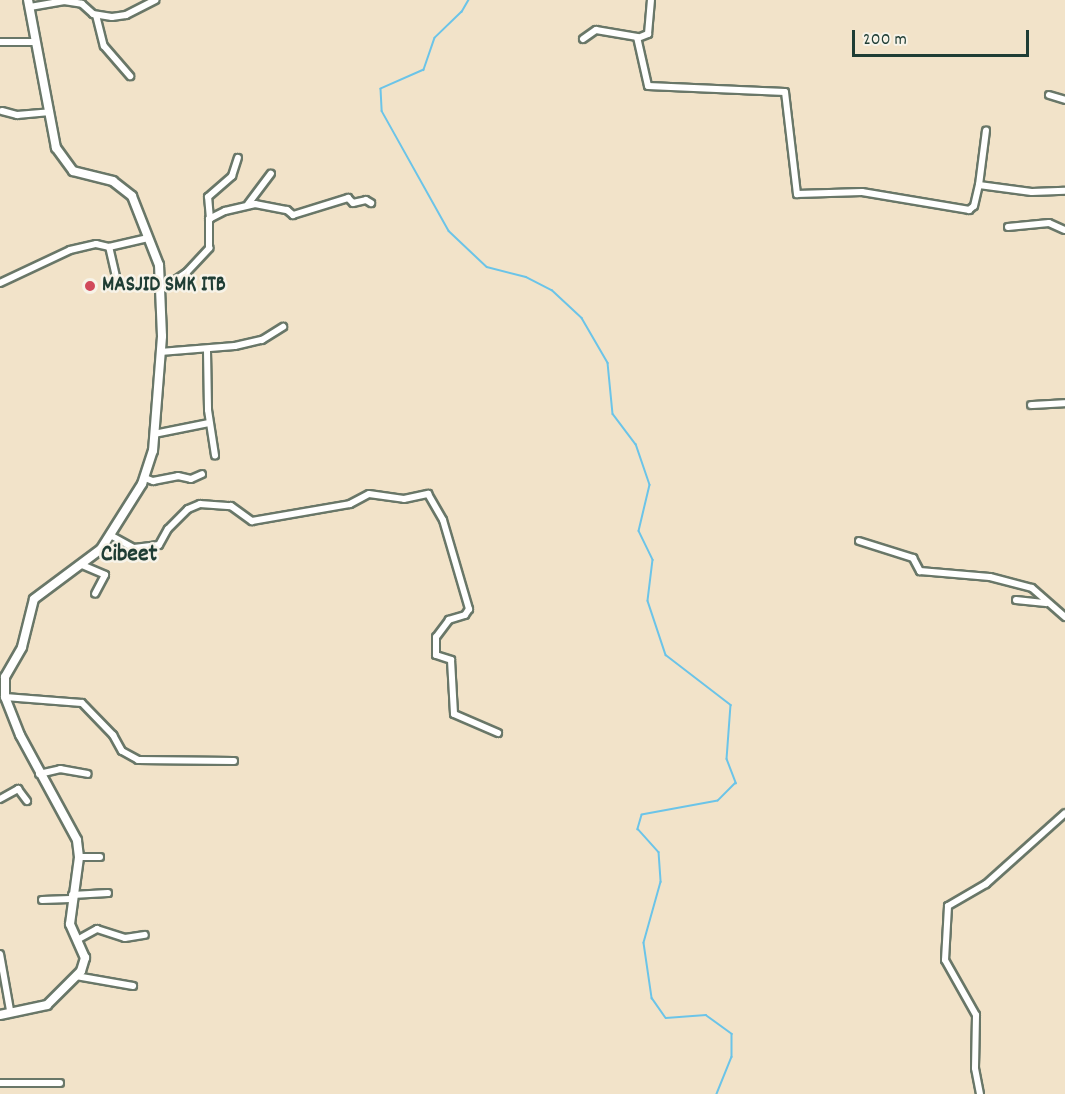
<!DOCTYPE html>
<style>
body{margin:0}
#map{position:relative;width:1065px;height:1094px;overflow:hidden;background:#f2e3c9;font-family:Dekko,sans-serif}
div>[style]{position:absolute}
.stream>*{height:1.5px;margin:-0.75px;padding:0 0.75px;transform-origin:0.75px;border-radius:0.75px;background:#6bc4e8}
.roads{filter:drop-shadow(2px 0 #697768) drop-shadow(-2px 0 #697768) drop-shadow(0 2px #697768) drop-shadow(0 -2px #697768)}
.minor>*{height:6px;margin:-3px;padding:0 3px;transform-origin:3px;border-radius:3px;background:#fff}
.major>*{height:8px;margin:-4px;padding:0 4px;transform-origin:4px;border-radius:4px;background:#fff}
.dots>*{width:16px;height:16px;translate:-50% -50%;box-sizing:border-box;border:3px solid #f7f3e8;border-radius:50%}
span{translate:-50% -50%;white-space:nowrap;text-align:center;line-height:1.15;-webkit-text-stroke:5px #f7f3e8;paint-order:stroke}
.poi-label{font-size:21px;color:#1f3d34;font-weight:700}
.left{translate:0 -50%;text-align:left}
.quarter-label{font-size:24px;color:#1f3d34;font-weight:700}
.scale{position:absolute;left:852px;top:30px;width:177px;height:27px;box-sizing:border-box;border:3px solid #1f3d34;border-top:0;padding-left:8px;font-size:18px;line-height:21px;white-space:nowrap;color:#1f3d34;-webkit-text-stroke:4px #f7f3e8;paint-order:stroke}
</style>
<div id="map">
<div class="stream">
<i style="left:469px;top:0;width:14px;rotate:120deg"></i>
<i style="left:462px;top:12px;width:37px;rotate:136deg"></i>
<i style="left:435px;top:38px;width:34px;rotate:109deg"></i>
<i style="left:424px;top:70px;width:47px;rotate:156.2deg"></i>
<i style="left:381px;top:89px;width:22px;rotate:87deg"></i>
<i style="left:382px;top:111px;width:137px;rotate:60.8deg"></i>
<i style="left:449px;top:231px;width:52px;rotate:43.5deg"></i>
<i style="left:487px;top:267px;width:40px;rotate:14.4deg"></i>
<i style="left:526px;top:277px;width:29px;rotate:27deg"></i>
<i style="left:552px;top:290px;width:41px;rotate:43deg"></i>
<i style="left:582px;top:318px;width:52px;rotate:60deg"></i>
<i style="left:608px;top:363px;width:51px;rotate:84.4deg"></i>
<i style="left:613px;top:414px;width:38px;rotate:53deg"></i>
<i style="left:636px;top:444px;width:43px;rotate:71.1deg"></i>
<i style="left:650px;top:485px;width:47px;rotate:103.4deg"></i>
<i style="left:639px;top:531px;width:32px;rotate:64deg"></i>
<i style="left:653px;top:560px;width:41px;rotate:97deg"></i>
<i style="left:648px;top:601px;width:57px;rotate:71.6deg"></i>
<i style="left:666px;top:655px;width:82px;rotate:37.6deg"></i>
<i style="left:731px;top:705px;width:54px;rotate:94.2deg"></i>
<i style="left:727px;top:759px;width:26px;rotate:69deg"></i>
<i style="left:736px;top:783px;width:25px;rotate:135deg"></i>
<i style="left:718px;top:801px;width:77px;rotate:169.6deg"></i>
<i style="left:642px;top:815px;width:15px;rotate:106deg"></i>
<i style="left:638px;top:829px;width:31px;rotate:48deg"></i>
<i style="left:659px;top:852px;width:30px;rotate:86deg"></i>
<i style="left:661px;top:882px;width:63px;rotate:105.6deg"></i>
<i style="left:644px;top:943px;width:56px;rotate:81.7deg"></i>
<i style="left:652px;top:998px;width:24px;rotate:55deg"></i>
<i style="left:666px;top:1018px;width:40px;rotate:-4.3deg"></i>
<i style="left:706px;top:1015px;width:32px;rotate:36deg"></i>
<i style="left:732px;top:1034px;width:23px;rotate:90deg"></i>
<i style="left:732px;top:1057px;width:40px;rotate:112deg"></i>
</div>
<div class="roads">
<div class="minor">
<i style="left:30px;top:7px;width:35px;rotate:-10deg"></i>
<i style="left:64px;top:1px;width:18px;rotate:9deg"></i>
<i style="left:82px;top:4px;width:15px;rotate:42deg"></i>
<i style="left:93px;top:14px;width:19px;rotate:9deg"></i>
<i style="left:112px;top:17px;width:14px;rotate:-8deg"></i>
<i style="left:126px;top:15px;width:33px;rotate:-27deg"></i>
<i style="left:96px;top:15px;width:32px;rotate:76deg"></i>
<i style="left:104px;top:46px;width:40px;rotate:49deg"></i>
<i style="left:638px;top:38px;width:11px;rotate:-22deg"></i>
<i style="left:648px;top:34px;width:34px;rotate:-85deg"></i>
<i style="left:583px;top:39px;width:16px;rotate:-35deg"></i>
<i style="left:596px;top:30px;width:42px;rotate:9.7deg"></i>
<i style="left:637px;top:37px;width:50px;rotate:77.3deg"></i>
<i style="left:648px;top:86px;width:137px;rotate:2.5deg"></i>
<i style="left:785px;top:92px;width:103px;rotate:83.3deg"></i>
<i style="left:797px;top:194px;width:65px;rotate:-1.8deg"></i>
<i style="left:862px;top:192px;width:109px;rotate:9.5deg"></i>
<i style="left:969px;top:210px;width:6px;rotate:-39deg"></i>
<i style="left:974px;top:206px;width:22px;rotate:-77deg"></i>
<i style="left:979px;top:185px;width:53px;rotate:7.5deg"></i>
<i style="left:1032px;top:192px;width:33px;rotate:-2deg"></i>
<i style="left:0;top:42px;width:36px"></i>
<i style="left:1049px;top:95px;width:17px;rotate:17deg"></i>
<i style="left:2px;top:111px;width:16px;rotate:15deg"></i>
<i style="left:17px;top:115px;width:33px;rotate:-5deg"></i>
<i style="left:979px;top:185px;width:55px;rotate:-82.7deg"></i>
<i style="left:248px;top:204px;width:38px;rotate:-53deg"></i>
<i style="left:210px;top:219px;width:22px;rotate:-95deg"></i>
<i style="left:208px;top:197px;width:32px;rotate:-41deg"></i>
<i style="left:232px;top:176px;width:19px;rotate:-72deg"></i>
<i style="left:1008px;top:227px;width:41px;rotate:-5.6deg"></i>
<i style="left:1049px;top:223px;width:17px;rotate:24deg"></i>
<i style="left:117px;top:281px;width:35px;rotate:-103deg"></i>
<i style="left:109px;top:247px;width:40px;rotate:-13deg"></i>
<i style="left:0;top:283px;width:77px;rotate:-25.2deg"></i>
<i style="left:70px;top:250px;width:27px;rotate:-13deg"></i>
<i style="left:96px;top:244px;width:13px;rotate:13deg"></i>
<i style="left:162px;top:289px;width:30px;rotate:-34deg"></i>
<i style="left:187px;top:272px;width:33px;rotate:-47deg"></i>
<i style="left:209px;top:248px;width:29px;rotate:-90deg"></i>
<i style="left:209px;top:219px;width:18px;rotate:-27deg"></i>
<i style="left:225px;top:211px;width:31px;rotate:-13deg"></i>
<i style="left:255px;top:204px;width:33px;rotate:11deg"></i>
<i style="left:287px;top:210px;width:8px;rotate:40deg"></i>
<i style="left:293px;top:215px;width:58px;rotate:-17.2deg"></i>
<i style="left:348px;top:198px;width:7px;rotate:45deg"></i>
<i style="left:353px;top:203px;width:13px;rotate:-13deg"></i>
<i style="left:366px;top:200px;width:6px;rotate:31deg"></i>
<i style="left:207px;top:351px;width:59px;rotate:89deg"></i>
<i style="left:208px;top:410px;width:46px;rotate:81.2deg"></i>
<i style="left:160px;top:352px;width:75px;rotate:-4.6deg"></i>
<i style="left:235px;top:346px;width:28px;rotate:-13deg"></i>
<i style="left:262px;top:340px;width:25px;rotate:-32deg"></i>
<i style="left:1031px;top:405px;width:34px;rotate:-3deg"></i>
<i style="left:154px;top:434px;width:56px;rotate:-11.3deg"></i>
<i style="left:145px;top:478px;width:9px;rotate:21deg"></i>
<i style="left:153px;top:481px;width:25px;rotate:-11deg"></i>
<i style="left:178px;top:476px;width:13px;rotate:13deg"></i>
<i style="left:191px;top:479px;width:12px;rotate:-24deg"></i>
<i style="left:112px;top:536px;width:25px;rotate:29deg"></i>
<i style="left:134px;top:548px;width:25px;rotate:-7deg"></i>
<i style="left:159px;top:545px;width:18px;rotate:-61deg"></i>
<i style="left:168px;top:529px;width:28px;rotate:-45deg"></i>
<i style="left:188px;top:509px;width:13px;rotate:-23deg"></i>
<i style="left:200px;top:504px;width:31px;rotate:4deg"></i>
<i style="left:231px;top:506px;width:26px;rotate:36deg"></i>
<i style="left:252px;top:521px;width:99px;rotate:-9.8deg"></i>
<i style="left:350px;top:504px;width:21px;rotate:-28deg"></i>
<i style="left:369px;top:494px;width:35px;rotate:8deg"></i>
<i style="left:404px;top:499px;width:25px;rotate:-12deg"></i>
<i style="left:428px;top:494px;width:30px;rotate:60deg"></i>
<i style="left:443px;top:520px;width:93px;rotate:73.7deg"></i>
<i style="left:469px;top:609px;width:7px;rotate:124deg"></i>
<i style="left:465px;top:615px;width:17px;rotate:163deg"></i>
<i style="left:449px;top:620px;width:21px;rotate:127deg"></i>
<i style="left:436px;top:637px;width:18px;rotate:90deg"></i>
<i style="left:436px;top:655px;width:16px;rotate:18deg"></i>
<i style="left:451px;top:660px;width:54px;rotate:86.8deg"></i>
<i style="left:454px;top:714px;width:48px;rotate:23.4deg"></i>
<i style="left:859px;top:541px;width:57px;rotate:17.5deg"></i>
<i style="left:913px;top:558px;width:15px;rotate:62deg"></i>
<i style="left:920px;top:571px;width:70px;rotate:4.9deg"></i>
<i style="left:990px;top:577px;width:43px;rotate:14.7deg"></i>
<i style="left:1032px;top:588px;width:44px;rotate:41.3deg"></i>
<i style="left:82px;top:565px;width:25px;rotate:23deg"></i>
<i style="left:105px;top:575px;width:21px;rotate:118deg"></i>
<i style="left:1016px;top:600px;width:30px;rotate:6deg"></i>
<i style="left:5px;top:697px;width:77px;rotate:4.5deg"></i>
<i style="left:82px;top:703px;width:45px;rotate:45.9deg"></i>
<i style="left:113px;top:735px;width:18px;rotate:61deg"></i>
<i style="left:122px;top:751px;width:18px;rotate:29deg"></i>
<i style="left:138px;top:760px;width:96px;rotate:0.6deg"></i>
<i style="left:39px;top:774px;width:22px;rotate:-13deg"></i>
<i style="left:60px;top:769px;width:28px;rotate:10deg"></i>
<i style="left:0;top:799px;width:21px;rotate:-29deg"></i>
<i style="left:18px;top:789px;width:15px;rotate:53deg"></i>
<i style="left:79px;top:857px;width:21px"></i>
<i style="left:72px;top:895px;width:36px;rotate:-3deg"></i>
<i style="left:42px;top:900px;width:28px;rotate:-2deg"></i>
<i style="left:77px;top:940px;width:23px;rotate:-29deg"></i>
<i style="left:97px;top:929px;width:29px;rotate:18deg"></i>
<i style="left:125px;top:938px;width:20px;rotate:-9deg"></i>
<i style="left:0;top:954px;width:57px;rotate:79.9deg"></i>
<i style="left:76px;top:976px;width:58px;rotate:10deg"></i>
<i style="left:0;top:1083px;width:60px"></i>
<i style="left:980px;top:1094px;width:26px;rotate:-101deg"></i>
<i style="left:975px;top:1068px;width:53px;rotate:-88.9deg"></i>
<i style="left:976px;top:1015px;width:63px;rotate:-119.4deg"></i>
<i style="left:945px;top:960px;width:54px;rotate:-86.8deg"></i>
<i style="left:948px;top:906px;width:44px;rotate:-30.1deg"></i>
<i style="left:986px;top:884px;width:106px;rotate:-41.9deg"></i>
</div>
<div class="major">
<i style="left:0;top:1015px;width:48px;rotate:-12deg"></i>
<i style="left:47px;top:1005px;width:48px;rotate:-45deg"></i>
<i style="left:81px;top:971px;width:14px;rotate:-73deg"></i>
<i style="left:85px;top:958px;width:37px;rotate:-114deg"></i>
<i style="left:70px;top:924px;width:68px;rotate:-82.3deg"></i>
<i style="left:79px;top:857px;width:17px;rotate:-97deg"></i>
<i style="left:77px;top:840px;width:119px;rotate:-118.5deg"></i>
<i style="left:20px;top:735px;width:41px;rotate:-111.5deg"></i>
<i style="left:5px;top:697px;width:20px;rotate:-90deg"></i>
<i style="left:5px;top:677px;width:34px;rotate:-60deg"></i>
<i style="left:22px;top:647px;width:49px;rotate:-76deg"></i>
<i style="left:34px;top:599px;width:84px;rotate:-36.7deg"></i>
<i style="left:101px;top:549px;width:77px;rotate:-57.8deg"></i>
<i style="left:142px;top:484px;width:35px;rotate:-72deg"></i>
<i style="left:153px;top:451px;width:115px;rotate:-85.5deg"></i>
<i style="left:162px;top:336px;width:71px;rotate:-92.4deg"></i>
<i style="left:159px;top:265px;width:74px;rotate:-111.4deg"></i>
<i style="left:132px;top:196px;width:24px;rotate:-142deg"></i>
<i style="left:113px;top:181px;width:41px;rotate:-166deg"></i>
<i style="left:73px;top:171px;width:29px;rotate:-126deg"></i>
<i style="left:56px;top:148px;width:151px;rotate:-100.7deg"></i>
</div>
</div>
<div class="dots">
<i style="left:90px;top:286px;background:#d1495b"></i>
</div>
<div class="poi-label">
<span class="left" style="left:102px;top:286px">MASJID SMK ITB</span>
</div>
<div class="quarter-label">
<span style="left:129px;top:556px">Cibeet</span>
</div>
<div class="scale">200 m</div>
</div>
